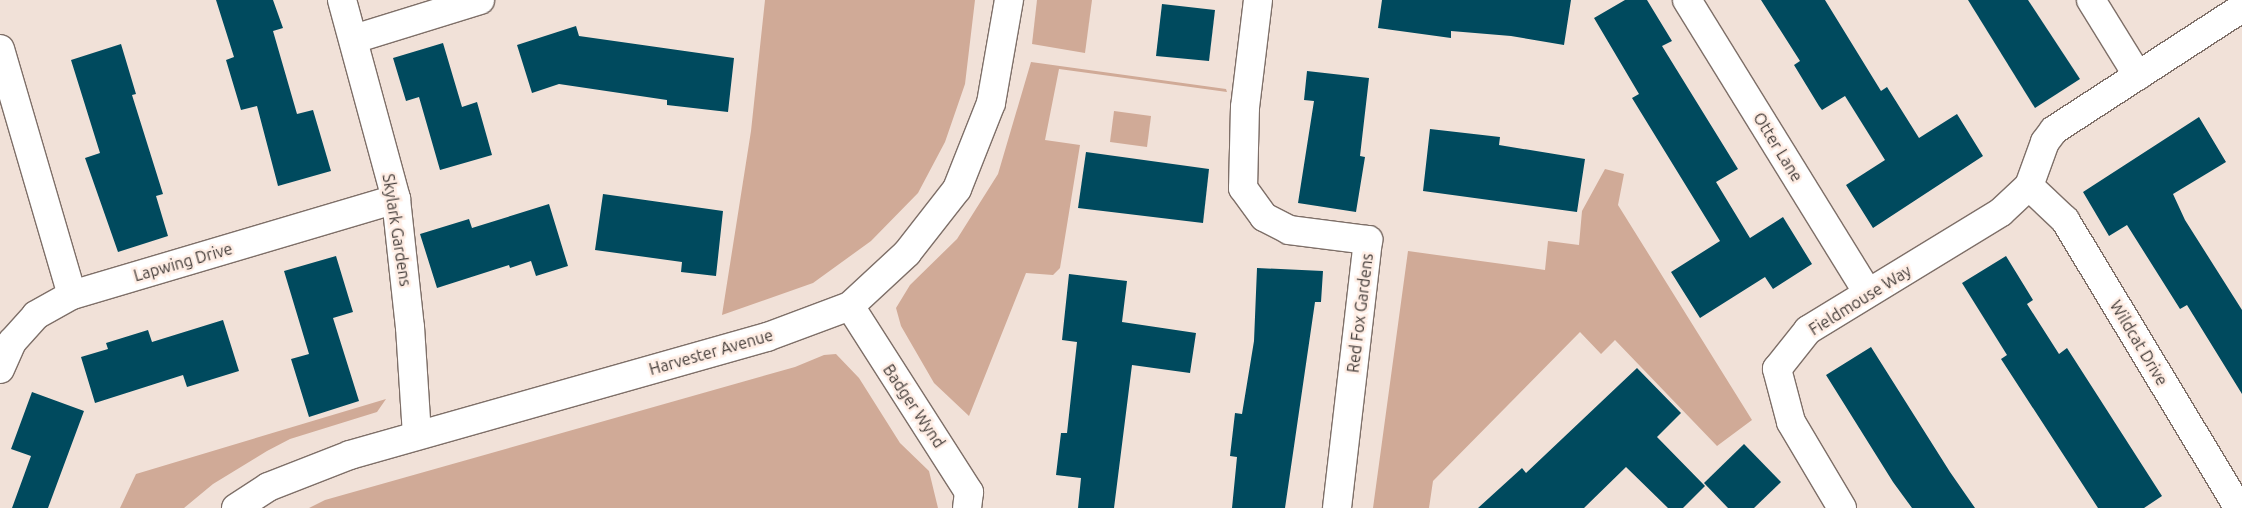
<!DOCTYPE html>
<style>
body{margin:0}
#map{position:relative;width:2242px;height:508px;overflow:hidden;background:#f1e1d8;font-family:Ubuntu,sans-serif}
div>[style]{position:absolute}
.green>*{inset:0;background:#d0aa97}
.building>*{inset:0;background:#004a5e}
.roads{filter:drop-shadow(1px 0 #7e6f68) drop-shadow(-1px 0 #7e6f68) drop-shadow(0 1px #7e6f68) drop-shadow(0 -1px #7e6f68)}
.street>*{height:28px;margin:-14px;padding:0 14px;transform-origin:14px;border-radius:14px;background:#fff}
.secondary>*{height:28px;margin:-14px;padding:0 14px;transform-origin:14px;border-radius:14px;background:#fff}
span{translate:-50% -50%;white-space:nowrap;text-align:center;line-height:1.15;-webkit-text-stroke:5px #ffeee5;paint-order:stroke}
.street-label{font-size:16px;color:#413a37}
</style>
<div id="map">
<div class="green">
<i style="clip-path:polygon(765px 0,975px 0,965px 84px,945px 142px,918px 193px,871px 241px,813px 283px,722px 315px,751px 131px)"></i>
<i style="clip-path:polygon(1037px 0,1092px 0,1085px 53px,1032px 44px)"></i>
<i style="clip-path:polygon(1031px 62px,1226px 89px,1227px 92px,1059px 69px,1045px 140px,1080px 145px,1060px 268px,1053px 275px,1026px 273px,969px 416px,934px 383px,901px 326px,896px 308px,910px 285px,957px 239px,998px 174px)"></i>
<i style="clip-path:polygon(1114px 111px,1151px 116px,1147px 147px,1110px 142px)"></i>
<i style="clip-path:polygon(1605px 169px,1624px 174px,1618px 205px,1752px 420px,1717px 446px,1615px 340px,1601px 354px,1580px 332px,1433px 481px,1429px 508px,1373px 508px,1408px 251px,1545px 270px,1548px 241px,1579px 245px,1582px 211px)"></i>
<i style="clip-path:polygon(836px 354px,859px 378px,900px 443px,929px 471px,938px 508px,309px 508px,325px 500px,795px 367px,824px 355px)"></i>
<i style="clip-path:polygon(386px 399px,377px 412px,290px 439px,267px 451px,213px 484px,184px 508px,120px 508px,136px 474px)"></i>
</div>
<div class="building">
<i style="clip-path:polygon(216px 0,273px 0,283px 28px,273px 31px,297px 114px,313px 110px,331px 171px,278px 186px,257px 106px,241px 110px,226px 60px,234px 57px)"></i>
<i style="clip-path:polygon(1382px 0,1571px 0,1564px 45px,1511px 36px,1451px 31px,1451px 38px,1378px 28px)"></i>
<i style="clip-path:polygon(1625px 0,1647px 0,1672px 41px,1662px 46px,1738px 169px,1716px 182px,1750px 238px,1783px 217px,1812px 264px,1773px 289px,1765px 277px,1700px 318px,1671px 272px,1720px 241px,1632px 98px,1639px 94px,1594px 18px)"></i>
<i style="clip-path:polygon(1761px 0,1825px 0,1881px 91px,1887px 87px,1919px 138px,1957px 114px,1983px 156px,1873px 228px,1846px 185px,1885px 160px,1845px 96px,1822px 110px,1819px 106px,1794px 65px,1800px 61px)"></i>
<i style="clip-path:polygon(1968px 0,2028px 0,2080px 79px,2035px 108px)"></i>
<i style="clip-path:polygon(1162px 4px,1215px 10px,1209px 61px,1156px 56px)"></i>
<i style="clip-path:polygon(576px 26px,579px 36px,734px 58px,728px 112px,667px 105px,667px 100px,559px 84px,532px 93px,517px 45px)"></i>
<i style="clip-path:polygon(443px 43px,462px 107px,477px 102px,492px 155px,440px 170px,419px 97px,406px 101px,393px 58px)"></i>
<i style="clip-path:polygon(121px 44px,136px 94px,132px 95px,163px 194px,156px 196px,168px 236px,118px 252px,85px 158px,100px 153px,71px 60px)"></i>
<i style="clip-path:polygon(1307px 71px,1369px 78px,1360px 156px,1365px 157px,1356px 212px,1298px 203px,1314px 101px,1304px 100px)"></i>
<i style="clip-path:polygon(2199px 117px,2226px 162px,2173px 194px,2185px 220px,2242px 310px,2242px 394px,2187px 305px,2180px 309px,2127px 225px,2109px 236px,2083px 192px)"></i>
<i style="clip-path:polygon(1430px 129px,1500px 137px,1499px 145px,1585px 159px,1577px 212px,1423px 191px)"></i>
<i style="clip-path:polygon(1086px 152px,1209px 169px,1203px 223px,1078px 208px)"></i>
<i style="clip-path:polygon(603px 194px,723px 211px,716px 276px,681px 272px,682px 262px,595px 250px)"></i>
<i style="clip-path:polygon(549px 204px,568px 266px,536px 276px,531px 261px,510px 268px,509px 265px,437px 288px,420px 234px,469px 219px,472px 228px)"></i>
<i style="clip-path:polygon(336px 256px,353px 312px,333px 318px,359px 401px,309px 417px,291px 359px,309px 354px,284px 271px)"></i>
<i style="clip-path:polygon(2006px 256px,2033px 300px,2027px 304px,2059px 354px,2067px 348px,2162px 496px,2144px 508px,2098px 508px,2001px 359px,2007px 355px,1962px 283px)"></i>
<i style="clip-path:polygon(1257px 268px,1323px 271px,1321px 302px,1315px 302px,1285px 508px,1232px 508px,1237px 457px,1230px 456px,1235px 413px,1242px 414px,1254px 341px)"></i>
<i style="clip-path:polygon(1069px 274px,1127px 281px,1122px 322px,1196px 333px,1190px 373px,1132px 365px,1114px 508px,1078px 508px,1081px 478px,1056px 475px,1061px 433px,1067px 433px,1077px 342px,1062px 340px)"></i>
<i style="clip-path:polygon(223px 320px,239px 371px,187px 387px,183px 375px,95px 403px,81px 357px,108px 349px,106px 343px,148px 330px,152px 342px)"></i>
<i style="clip-path:polygon(1871px 347px,1950px 472px,1975px 508px,1912px 508px,1893px 482px,1826px 375px)"></i>
<i style="clip-path:polygon(1637px 368px,1681px 413px,1657px 437px,1705px 486px,1683px 508px,1668px 508px,1626px 467px,1584px 508px,1478px 508px,1522px 468px,1526px 473px)"></i>
<i style="clip-path:polygon(32px 392px,84px 411px,48px 508px,12px 508px,31px 456px,11px 449px)"></i>
<i style="clip-path:polygon(1744px 444px,1781px 482px,1754px 508px,1728px 508px,1704px 483px)"></i>
</div>
<div class="roads">
<div class="street">
<i style="left:342px;top:0;width:206px;rotate:74.8deg"></i>
<i style="left:396px;top:199px;width:129px;rotate:83.8deg"></i>
<i style="left:410px;top:327px;width:108px;rotate:86.3deg"></i>
<i style="left:1258px;top:0;width:108px;rotate:96.9deg"></i>
<i style="left:1245px;top:107px;width:81px;rotate:91.4deg"></i>
<i style="left:1243px;top:188px;width:36px;rotate:54deg"></i>
<i style="left:1264px;top:217px;width:28px;rotate:27deg"></i>
<i style="left:1289px;top:230px;width:80px;rotate:7.2deg"></i>
<i style="left:1368px;top:240px;width:270px;rotate:96.6deg"></i>
<i style="left:1687px;top:0;width:344px;rotate:58.3deg"></i>
<i style="left:2091px;top:0;width:89px;rotate:58.3deg"></i>
<i style="left:354px;top:39px;width:132px;rotate:-17.2deg"></i>
<i style="left:0;top:49px;width:256px;rotate:73.7deg"></i>
<i style="left:2029px;top:186px;width:50px;rotate:43.4deg"></i>
<i style="left:2065px;top:220px;width:336px;rotate:58.9deg"></i>
<i style="left:850px;top:306px;width:221px;rotate:57.4deg"></i>
<i style="left:969px;top:492px;width:16px;rotate:97deg"></i>
<i style="left:0;top:369px;width:30px;rotate:-66deg"></i>
<i style="left:12px;top:342px;width:36px;rotate:-48deg"></i>
<i style="left:36px;top:315px;width:41px;rotate:-29.1deg"></i>
<i style="left:72px;top:295px;width:338px;rotate:-16.5deg"></i>
<i style="left:1842px;top:508px;width:100px;rotate:-120.7deg"></i>
<i style="left:1791px;top:422px;width:55px;rotate:-104.8deg"></i>
<i style="left:1777px;top:369px;width:50px;rotate:-51.5deg"></i>
<i style="left:1808px;top:330px;width:226px;rotate:-31.4deg"></i>
<i style="left:2001px;top:212px;width:38px;rotate:-43deg"></i>
<i style="left:2029px;top:186px;width:47px;rotate:-70deg"></i>
<i style="left:2045px;top:142px;width:15px;rotate:-53deg"></i>
<i style="left:2054px;top:130px;width:224px;rotate:-33deg"></i>
</div>
<div class="secondary">
<i style="left:236px;top:508px;width:38px;rotate:-33deg"></i>
<i style="left:268px;top:487px;width:88px;rotate:-21.3deg"></i>
<i style="left:350px;top:455px;width:433px;rotate:-15.8deg"></i>
<i style="left:767px;top:337px;width:89px;rotate:-20.5deg"></i>
<i style="left:850px;top:306px;width:78px;rotate:-42.9deg"></i>
<i style="left:907px;top:253px;width:81px;rotate:-52deg"></i>
<i style="left:957px;top:189px;width:92px;rotate:-68.4deg"></i>
<i style="left:991px;top:103px;width:105px;rotate:-80.1deg"></i>
</div>
</div>
<div class="street-label">
<span style="left:1778px;top:147px;rotate:58deg">Otter Lane</span>
<span style="left:397px;top:230px;rotate:81deg">Skylark Gardens</span>
<span style="left:183px;top:262px;rotate:-16deg">Lapwing Drive</span>
<span style="left:1860px;top:300px;rotate:-32deg">Fieldmouse Way</span>
<span style="left:1360px;top:313px;rotate:-83deg">Red Fox Gardens</span>
<span style="left:2139px;top:343px;rotate:59deg">Wildcat Drive</span>
<span style="left:711px;top:352px;rotate:-16deg">Harvester Avenue</span>
<span style="left:914px;top:406px;rotate:56deg">Badger Wynd</span>
</div>
</div>
